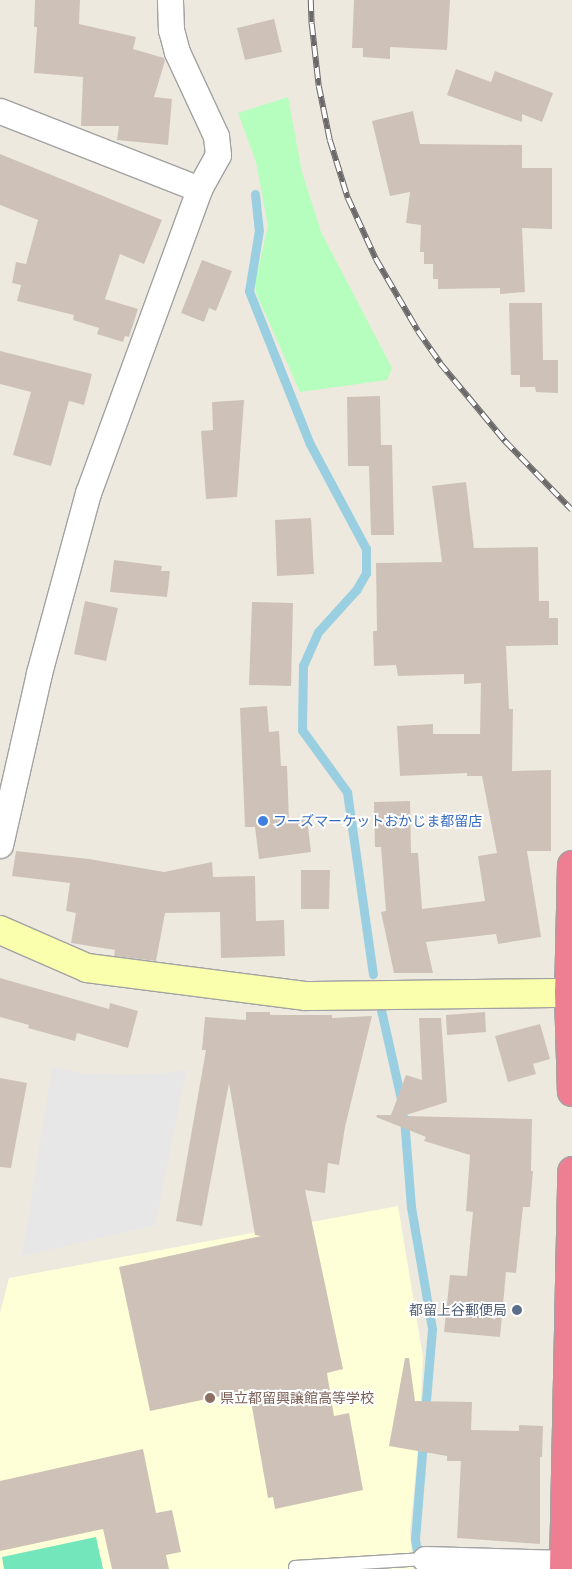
<!DOCTYPE html>
<meta charset="utf-8">
<style>
body{margin:0}
#map{position:relative;width:572px;height:1569px;overflow:hidden;background:#eee9df;font-family:Helvetica,"Noto Sans JP",sans-serif}
div>[style]{position:absolute}
.education>*{inset:0;background:#feffd7}
.park>*{inset:0;background:#b6febd}
.pitch>*{inset:0;background:#74e6bc}
.parking>*{inset:0;background:#e7e7e7}
.stream>*{height:9px;margin:-4.5px;padding:0 4.5px;transform-origin:4.5px;border-radius:4.5px;background:#9acfe1}
.building>*{inset:0;background:#cec2b8}
.roads{filter:drop-shadow(1px 0 #a2a2a2) drop-shadow(-1px 0 #a2a2a2) drop-shadow(0 1px #a2a2a2) drop-shadow(0 -1px #a2a2a2)}
.lane>*{height:12px;margin:-6px;padding:0 6px;transform-origin:6px;border-radius:6px;background:#fff}
.street>*{height:25px;margin:-12.5px;padding:0 12.5px;transform-origin:12.5px;border-radius:12.5px;background:#fff}
.secondary>*{height:28px;margin:-14px;padding:0 14px;transform-origin:14px;border-radius:14px;background:#f9ffac}
.highway>*{height:28px;margin:-14px;padding:0 14px;transform-origin:14px;border-radius:14px;background:#ee7e91}
.rail>*{height:5.5px;margin-top:-2.75px;transform-origin:0;background:repeating-linear-gradient(90deg,#fff 0 11px,#696969 0 22px);box-sizing:border-box;border-block:1px solid #696969}
.dots>*{width:14px;height:14px;translate:-50% -50%;box-sizing:border-box;border:2px solid #fff;border-radius:50%}
span{translate:-50% -50%;white-space:nowrap;text-align:center;line-height:1.15;-webkit-text-stroke:4px #fff;paint-order:stroke}
.shop-label{font-size:14px;color:#366cbe}
.left{translate:0 -50%;text-align:left}
.service-label{font-size:14px;color:#4e5e75}
.right{translate:-100% -50%;text-align:right}
.education-label{font-size:14px;color:#785e54}
</style>
<div id="map">
<div class="education">
<i style="clip-path:polygon(398px 1206px,423px 1357px,419px 1439px,410px 1531px,413px 1569px,0 1569px,0 1313px,9px 1278px)"></i>
</div>
<div class="park">
<i style="clip-path:polygon(288px 97px,302px 172px,321px 232px,392px 368px,387px 380px,300px 392px,256px 293px,255px 282px,268px 226px,256px 162px,238px 113px)"></i>
</div>
<div class="pitch">
<i style="clip-path:polygon(96px 1537px,103px 1569px,4px 1569px,2px 1557px)"></i>
</div>
<div class="parking">
<i style="clip-path:polygon(52px 1067px,80px 1073px,115px 1075px,157px 1074px,186px 1070px,155px 1225px,22px 1256px)"></i>
</div>
<div class="stream">
<i style="left:255px;top:194px;width:36px;rotate:84deg"></i>
<i style="left:259px;top:230px;width:62px;rotate:99.3deg"></i>
<i style="left:249px;top:291px;width:165px;rotate:68.3deg"></i>
<i style="left:310px;top:444px;width:119px;rotate:61.9deg"></i>
<i style="left:366px;top:549px;width:24px;rotate:90deg"></i>
<i style="left:366px;top:573px;width:20px;rotate:120deg"></i>
<i style="left:356px;top:590px;width:57px;rotate:132.1deg"></i>
<i style="left:318px;top:632px;width:36px;rotate:114deg"></i>
<i style="left:303px;top:665px;width:65px;rotate:90.9deg"></i>
<i style="left:302px;top:730px;width:77px;rotate:54deg"></i>
<i style="left:347px;top:792px;width:184px;rotate:81.9deg"></i>
<i style="left:381px;top:1010px;width:95px;rotate:77.3deg"></i>
<i style="left:404px;top:1118px;width:89px;rotate:85.5deg"></i>
<i style="left:411px;top:1207px;width:124px;rotate:80.2deg"></i>
<i style="left:432px;top:1329px;width:84px;rotate:94.8deg"></i>
<i style="left:419px;top:1562px;width:23px;rotate:-100deg"></i>
<i style="left:415px;top:1539px;width:98px;rotate:-85.3deg"></i>
</div>
<div class="building">
<i style="clip-path:polygon(35px 0,80px 0,79px 24px,136px 37px,133px 49px,164px 58px,165px 61px,154px 97px,172px 99px,168px 145px,117px 140px,119px 126px,81px 126px,83px 77px,34px 73px,37px 27px,34px 27px)"></i>
<i style="clip-path:polygon(354px 0,450px 0,447px 50px,390px 47px,390px 59px,363px 57px,363px 48px,352px 48px)"></i>
<i style="clip-path:polygon(274px 19px,282px 52px,245px 60px,237px 28px)"></i>
<i style="clip-path:polygon(456px 69px,491px 82px,495px 71px,553px 93px,542px 122px,522px 114px,522px 122px,447px 95px)"></i>
<i style="clip-path:polygon(413px 111px,420px 144px,522px 145px,522px 168px,552px 168px,552px 229px,522px 228px,525px 292px,500px 294px,500px 288px,438px 289px,438px 279px,433px 279px,433px 264px,424px 264px,424px 252px,420px 252px,421px 225px,406px 223px,410px 192px,390px 196px,372px 121px)"></i>
<i style="clip-path:polygon(0 154px,162px 220px,144px 264px,120px 254px,105px 299px,138px 309px,129px 337px,125px 336px,123px 342px,97px 334px,99px 328px,73px 320px,74px 315px,17px 301px,21px 285px,12px 283px,16px 262px,26px 264px,38px 220px,0 205px)"></i>
<i style="clip-path:polygon(202px 260px,232px 271px,216px 311px,209px 308px,204px 322px,181px 313px)"></i>
<i style="clip-path:polygon(509px 303px,542px 303px,543px 360px,558px 360px,558px 393px,536px 392px,535px 387px,520px 387px,520px 375px,511px 375px)"></i>
<i style="clip-path:polygon(0 351px,92px 374px,84px 405px,69px 401px,51px 466px,13px 455px,31px 392px,0 384px)"></i>
<i style="clip-path:polygon(380px 396px,381px 445px,392px 445px,394px 535px,371px 535px,369px 466px,348px 466px,347px 397px)"></i>
<i style="clip-path:polygon(244px 400px,237px 497px,206px 499px,201px 431px,213px 430px,212px 402px)"></i>
<i style="clip-path:polygon(466px 482px,474px 548px,538px 547px,539px 601px,549px 601px,549px 618px,558px 618px,558px 645px,506px 646px,509px 709px,513px 709px,512px 771px,551px 770px,551px 851px,527px 851px,541px 937px,498px 944px,496px 934px,426px 942px,433px 973px,394px 973px,381px 912px,386px 911px,381px 847px,375px 847px,374px 802px,410px 801px,411px 853px,418px 853px,422px 909px,485px 901px,478px 856px,497px 853px,482px 776px,467px 776px,467px 773px,400px 776px,397px 726px,433px 724px,433px 734px,480px 734px,481px 683px,464px 684px,464px 674px,398px 676px,396px 665px,374px 666px,373px 631px,377px 631px,376px 563px,442px 562px,432px 486px)"></i>
<i style="clip-path:polygon(311px 518px,314px 574px,277px 576px,275px 520px)"></i>
<i style="clip-path:polygon(114px 560px,162px 566px,161px 571px,170px 571px,167px 597px,110px 592px)"></i>
<i style="clip-path:polygon(85px 601px,118px 608px,106px 661px,74px 654px)"></i>
<i style="clip-path:polygon(252px 602px,293px 603px,291px 686px,249px 685px)"></i>
<i style="clip-path:polygon(267px 706px,269px 732px,279px 731px,281px 766px,287px 766px,289px 821px,307px 819px,311px 852px,259px 859px,255px 827px,245px 827px,240px 708px)"></i>
<i style="clip-path:polygon(16px 851px,89px 859px,164px 872px,212px 862px,213px 877px,255px 876px,256px 921px,284px 920px,285px 956px,221px 958px,220px 912px,165px 913px,156px 961px,114px 956px,115px 950px,71px 943px,76px 913px,66px 911px,70px 883px,12px 876px)"></i>
<i style="clip-path:polygon(301px 870px,330px 870px,329px 909px,301px 909px)"></i>
<i style="clip-path:polygon(0 978px,109px 1009px,110px 1003px,138px 1011px,128px 1048px,77px 1033px,75px 1041px,28px 1028px,29px 1025px,0 1017px)"></i>
<i style="clip-path:polygon(246px 1012px,270px 1012px,270px 1015px,332px 1015px,332px 1018px,372px 1016px,345px 1127px,339px 1165px,328px 1163px,325px 1193px,305px 1190px,343px 1369px,327px 1373px,334px 1416px,349px 1413px,363px 1490px,275px 1509px,273px 1497px,268px 1498px,249px 1390px,150px 1411px,119px 1267px,261px 1236px,255px 1235px,229px 1083px,202px 1226px,176px 1221px,206px 1050px,202px 1050px,205px 1017px,246px 1020px)"></i>
<i style="clip-path:polygon(485px 1012px,486px 1032px,447px 1035px,446px 1015px)"></i>
<i style="clip-path:polygon(419px 1018px,441px 1018px,447px 1102px,403px 1116px,532px 1119px,531px 1171px,533px 1171px,530px 1207px,523px 1207px,516px 1273px,506px 1272px,500px 1337px,444px 1332px,450px 1275px,467px 1276px,473px 1212px,466px 1211px,470px 1155px,424px 1141px,426px 1137px,376px 1117px,377px 1115px,391px 1115px,406px 1075px,422px 1080px)"></i>
<i style="clip-path:polygon(540px 1024px,550px 1059px,533px 1064px,536px 1074px,508px 1082px,495px 1036px)"></i>
<i style="clip-path:polygon(0 1078px,27px 1083px,11px 1168px,0 1167px)"></i>
<i style="clip-path:polygon(405px 1358px,409px 1358px,415px 1401px,472px 1402px,471px 1430px,519px 1431px,519px 1425px,543px 1426px,542px 1457px,540px 1457px,540px 1544px,457px 1538px,461px 1461px,447px 1461px,447px 1456px,389px 1446px)"></i>
<i style="clip-path:polygon(143px 1449px,156px 1513px,172px 1510px,181px 1552px,166px 1555px,169px 1569px,112px 1569px,103px 1529px,0 1551px,0 1481px)"></i>
</div>
<div class="roads">
<div class="lane">
<i style="left:295px;top:1567px;width:130px;rotate:-3.5deg"></i>
</div>
<div class="street">
<i style="left:0;top:111px;width:214px;rotate:21.4deg"></i>
<i style="left:0;top:845px;width:176px;rotate:-77.2deg"></i>
<i style="left:39px;top:673px;width:187px;rotate:-74.8deg"></i>
<i style="left:88px;top:493px;width:324px;rotate:-69.9deg"></i>
<i style="left:199px;top:189px;width:39px;rotate:-61deg"></i>
<i style="left:218px;top:155px;width:19px;rotate:-96deg"></i>
<i style="left:216px;top:136px;width:93px;rotate:-114.9deg"></i>
<i style="left:177px;top:52px;width:23px;rotate:-105deg"></i>
<i style="left:171px;top:30px;width:30px;rotate:-92deg"></i>
<i style="left:425px;top:1559px;width:139px;rotate:1.6deg"></i>
</div>
<div class="secondary">
<i style="left:0;top:930px;width:95px;rotate:23.6deg"></i>
<i style="left:87px;top:968px;width:221px;rotate:7.3deg"></i>
<i style="left:306px;top:996px;width:263px;rotate:-0.7deg"></i>
</div>
<div class="highway">
<i style="left:572px;top:865px;width:128px;rotate:91.3deg"></i>
<i style="left:569px;top:993px;width:99px;rotate:88.3deg"></i>
<i style="left:564px;top:1569px;width:398px;rotate:-88.8deg"></i>
</div>
</div>
<div class="rail">
<i style="left:311px;top:0;width:24px;rotate:88deg"></i>
<i style="left:312px;top:24px;width:62px;rotate:83.6deg"></i>
<i style="left:319px;top:86px;width:55px;rotate:78.5deg"></i>
<i style="left:330px;top:140px;width:61px;rotate:72.8deg"></i>
<i style="left:348px;top:198px;width:67px;rotate:65.3deg"></i>
<i style="left:376px;top:259px;width:83px;rotate:59.7deg"></i>
<i style="left:418px;top:331px;width:39px;rotate:55deg"></i>
<i style="left:440px;top:363px;width:102px;rotate:50.2deg"></i>
<i style="left:505px;top:441px;width:96px;rotate:45.8deg"></i>
</div>
<div class="dots">
<i style="left:263px;top:821px;background:#3f7fe0"></i>
<i style="left:517px;top:1310px;background:#5c6f8a"></i>
<i style="left:210px;top:1398px;background:#8d6e63"></i>
</div>
<div class="shop-label">
<span class="left" style="left:273px;top:821px">フーズマーケットおかじま都留店</span>
</div>
<div class="service-label">
<span class="right" style="left:507px;top:1310px">都留上谷郵便局</span>
</div>
<div class="education-label">
<span class="left" style="left:220px;top:1398px">県立都留興譲館高等学校</span>
</div>
</div>
